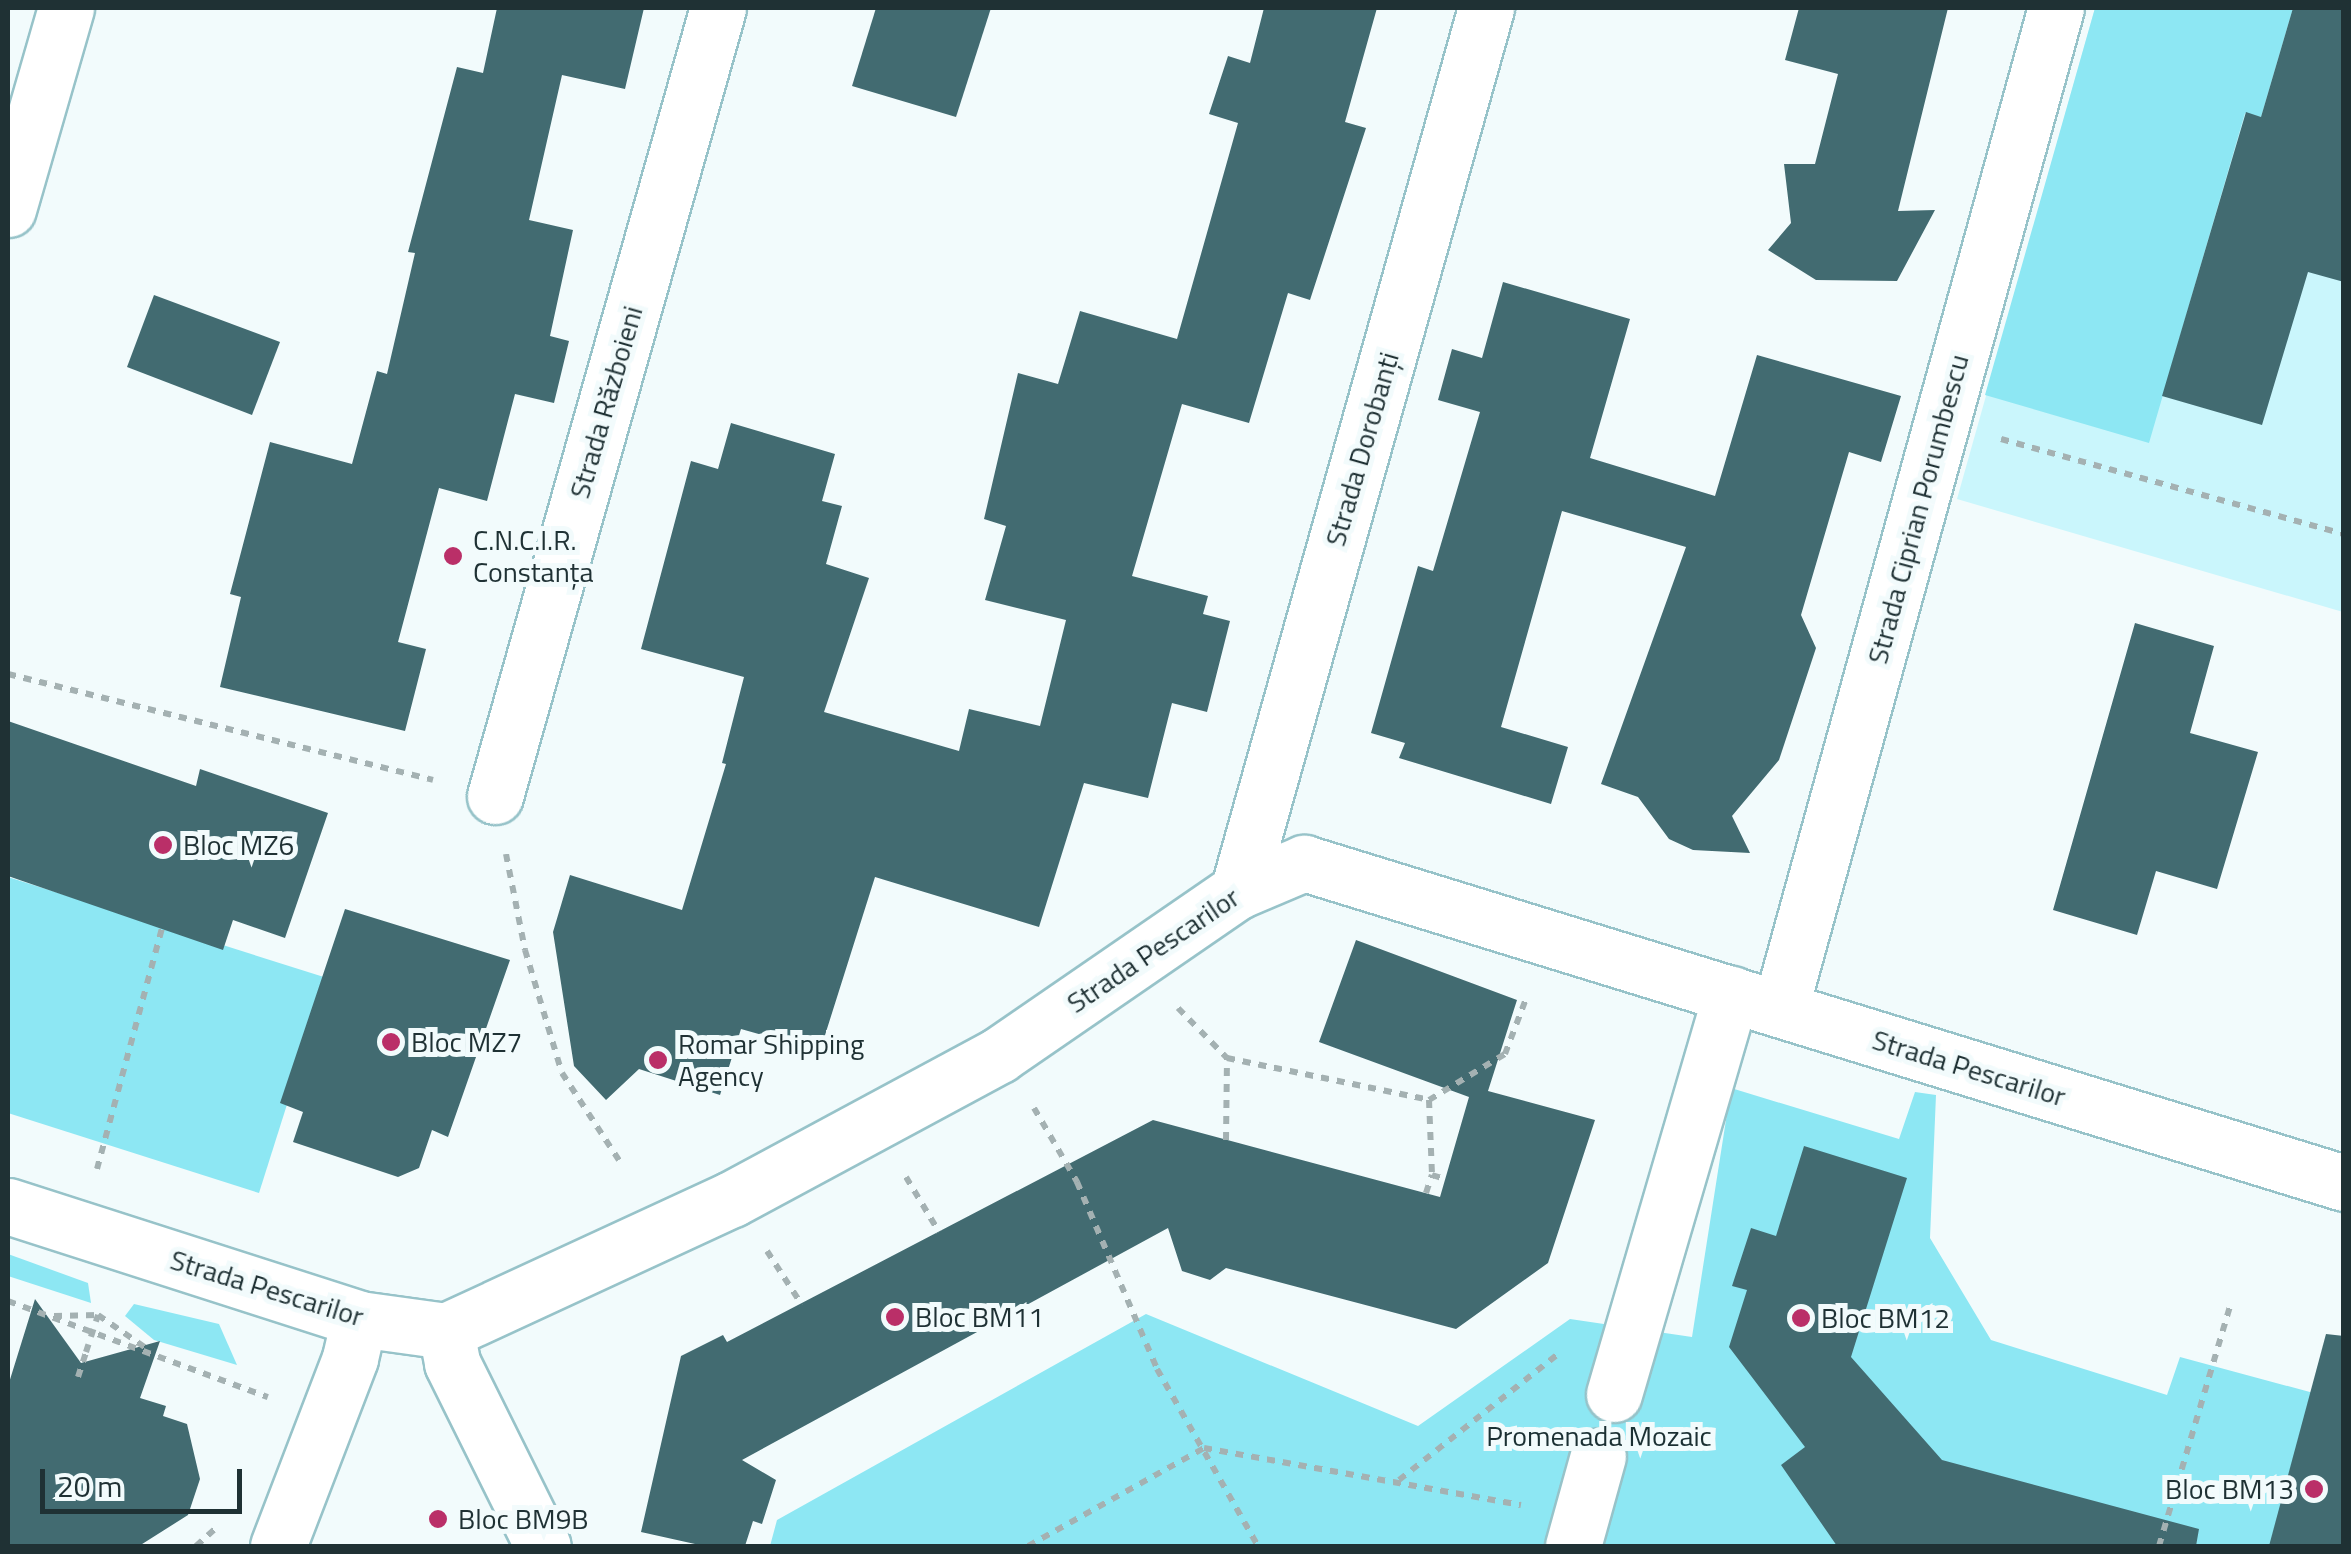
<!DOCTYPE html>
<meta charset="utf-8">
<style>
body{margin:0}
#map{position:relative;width:2351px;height:1554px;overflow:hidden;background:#f2fbfc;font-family:"Titillium Web",sans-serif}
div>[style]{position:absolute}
.built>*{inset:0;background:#caf6fc}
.green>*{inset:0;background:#8de7f3}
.building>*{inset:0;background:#426b71}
.path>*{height:6px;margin-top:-3px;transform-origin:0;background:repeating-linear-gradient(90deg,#a4b1b2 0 8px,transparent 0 16px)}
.roads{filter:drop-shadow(2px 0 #97c3c9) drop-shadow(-2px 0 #97c3c9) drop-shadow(0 2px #97c3c9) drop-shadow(0 -2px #97c3c9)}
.minor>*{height:55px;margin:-27.5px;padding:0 27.5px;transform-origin:27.5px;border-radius:27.5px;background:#fff}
.path-bridge>*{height:6px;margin-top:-3px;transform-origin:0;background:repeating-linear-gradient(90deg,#a4b1b2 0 8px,transparent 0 16px)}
.dots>*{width:28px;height:28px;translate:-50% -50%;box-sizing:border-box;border:5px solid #f2fbfc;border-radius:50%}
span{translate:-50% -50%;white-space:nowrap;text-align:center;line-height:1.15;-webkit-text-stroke:10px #f2fbfc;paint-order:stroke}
.street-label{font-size:28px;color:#1f3134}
.poi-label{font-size:28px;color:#1f3134}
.left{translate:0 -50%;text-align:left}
.right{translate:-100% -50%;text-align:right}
.park-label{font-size:28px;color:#1b3033}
.frame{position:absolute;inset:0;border:10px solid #1f3134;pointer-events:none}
.scale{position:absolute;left:40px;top:1469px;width:202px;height:45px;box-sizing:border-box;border:5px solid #1f3134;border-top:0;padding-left:12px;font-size:30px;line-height:35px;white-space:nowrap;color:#1f3134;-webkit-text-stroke:8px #f2fbfc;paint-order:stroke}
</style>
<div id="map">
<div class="built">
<i style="clip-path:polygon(2095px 8px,2343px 8px,2343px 612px,1957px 499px)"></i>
</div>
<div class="green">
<i style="clip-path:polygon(2095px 8px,2293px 8px,2261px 117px,2245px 113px,2149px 443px,1985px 395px)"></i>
<i style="clip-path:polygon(8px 877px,327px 978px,259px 1193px,8px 1113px)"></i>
<i style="clip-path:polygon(1731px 1088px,1899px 1139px,1915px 1092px,1936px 1095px,1930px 1238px,1991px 1340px,2167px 1395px,2180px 1357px,2343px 1401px,2343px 1546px,770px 1546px,777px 1520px,1146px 1314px,1418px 1426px,1570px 1319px,1692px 1337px)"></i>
<i style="clip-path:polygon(8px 1254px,88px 1283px,91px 1303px,8px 1276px)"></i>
<i style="clip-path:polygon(134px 1304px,219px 1324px,237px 1365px,154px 1340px,125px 1316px)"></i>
</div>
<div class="building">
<i style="clip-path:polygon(497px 8px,644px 8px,625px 89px,562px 75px,529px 220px,573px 230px,550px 336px,569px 341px,554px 403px,515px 394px,487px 501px,439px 488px,398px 642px,426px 649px,405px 731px,220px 687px,241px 597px,230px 594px,270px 442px,352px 464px,377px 371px,387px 374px,415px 253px,408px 252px,457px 67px,483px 73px)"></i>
<i style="clip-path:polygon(876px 8px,991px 8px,956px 117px,852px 86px)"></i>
<i style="clip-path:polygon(1264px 8px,1377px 8px,1345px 122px,1366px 128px,1310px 300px,1288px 293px,1249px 423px,1182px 404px,1132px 576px,1208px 596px,1203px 614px,1230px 621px,1207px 712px,1172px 703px,1148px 798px,1084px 783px,1039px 927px,875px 877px,820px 1051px,741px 1029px,720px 1095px,639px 1069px,606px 1100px,574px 1066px,553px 932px,570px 875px,682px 910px,726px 764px,722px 763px,744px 677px,641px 649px,691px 461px,718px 469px,731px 423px,835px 454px,822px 501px,842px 506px,826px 564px,869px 578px,824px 712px,959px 751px,969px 709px,1040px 726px,1066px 620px,985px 600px,1006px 526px,984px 519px,1018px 373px,1058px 384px,1080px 311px,1177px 339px,1238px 123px,1209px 114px,1228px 56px,1250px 63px)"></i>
<i style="clip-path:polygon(1799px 8px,1948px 8px,1898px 211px,1935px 210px,1897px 281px,1816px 280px,1768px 250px,1791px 223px,1784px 164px,1815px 164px,1838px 74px,1785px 60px)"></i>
<i style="clip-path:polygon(2293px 8px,2344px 8px,2344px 282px,2308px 272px,2262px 425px,2162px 396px,2246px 112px,2261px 117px)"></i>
<i style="clip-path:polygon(1503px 282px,1630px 319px,1590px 458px,1715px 496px,1757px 355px,1901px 396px,1881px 462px,1849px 452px,1801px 615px,1816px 648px,1779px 760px,1732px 816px,1750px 853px,1693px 850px,1669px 839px,1638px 797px,1601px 784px,1686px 547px,1562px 511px,1501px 727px,1568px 747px,1551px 804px,1399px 758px,1405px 743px,1371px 733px,1418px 566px,1433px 571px,1480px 412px,1438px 400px,1452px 349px,1482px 358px)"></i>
<i style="clip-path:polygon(154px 295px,280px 342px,252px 415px,127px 367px)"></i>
<i style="clip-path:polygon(2135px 623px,2214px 646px,2190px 733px,2258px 752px,2217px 889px,2156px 871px,2137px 935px,2053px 910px)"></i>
<i style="clip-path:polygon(8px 721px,196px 786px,200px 769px,328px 813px,285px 938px,233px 920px,223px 950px,8px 876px)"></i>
<i style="clip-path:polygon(345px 909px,510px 960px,448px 1137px,432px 1130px,419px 1168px,398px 1177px,293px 1142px,303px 1112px,280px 1103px)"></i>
<i style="clip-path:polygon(1356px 940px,1517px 1000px,1488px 1091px,1595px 1120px,1548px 1263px,1456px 1329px,1226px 1268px,1210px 1280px,1182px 1271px,1168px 1228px,742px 1460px,776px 1480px,762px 1524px,753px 1521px,745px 1546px,704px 1546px,641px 1532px,681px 1356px,723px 1335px,727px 1342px,1153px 1120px,1440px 1197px,1469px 1097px,1319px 1042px)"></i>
<i style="clip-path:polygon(1804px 1146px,1907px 1178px,1851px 1357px,1942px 1460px,2199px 1529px,2196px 1546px,1837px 1546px,1781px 1465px,1805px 1447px,1729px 1347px,1747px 1290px,1732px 1286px,1751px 1228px,1776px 1236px)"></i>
<i style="clip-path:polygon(35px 1299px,81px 1363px,160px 1341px,140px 1398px,166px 1406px,163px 1416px,187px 1424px,200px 1479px,188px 1515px,139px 1546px,8px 1546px,8px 1386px)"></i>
<i style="clip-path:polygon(2326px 1334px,2344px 1336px,2344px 1546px,2269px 1546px)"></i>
</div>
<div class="path">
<i style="left:2001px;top:439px;width:356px;rotate:15.5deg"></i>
<i style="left:8px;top:674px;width:438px;rotate:14deg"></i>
<i style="left:506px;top:854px;width:98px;rotate:78.8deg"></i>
<i style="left:525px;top:950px;width:128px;rotate:73.3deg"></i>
<i style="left:562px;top:1073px;width:104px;rotate:56.8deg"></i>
<i style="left:1178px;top:1008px;width:70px;rotate:45.6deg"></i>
<i style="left:1227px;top:1058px;width:206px;rotate:11.7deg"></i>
<i style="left:1429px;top:1100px;width:89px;rotate:-31.2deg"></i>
<i style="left:1505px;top:1054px;width:62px;rotate:-69.2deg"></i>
<i style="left:1429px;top:1100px;width:75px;rotate:87.7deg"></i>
<i style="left:1432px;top:1175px;width:14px;rotate:17deg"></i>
<i style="left:1034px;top:1108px;width:86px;rotate:59.8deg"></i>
<i style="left:1077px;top:1182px;width:203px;rotate:66.8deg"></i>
<i style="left:1157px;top:1369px;width:204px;rotate:60.3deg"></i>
<i style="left:1226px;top:1140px;width:82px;rotate:-89.3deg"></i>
<i style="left:97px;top:1169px;width:250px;rotate:-74.9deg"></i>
<i style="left:906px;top:1177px;width:64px;rotate:59deg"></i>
<i style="left:1426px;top:1193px;width:19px;rotate:-72deg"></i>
<i style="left:767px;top:1251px;width:64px;rotate:57.1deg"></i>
<i style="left:8px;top:1301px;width:277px;rotate:20.3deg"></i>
<i style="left:54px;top:1316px;width:44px;rotate:-1.3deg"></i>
<i style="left:98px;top:1315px;width:58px;rotate:34.5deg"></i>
<i style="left:78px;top:1377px;width:26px;rotate:-72deg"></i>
<i style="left:1399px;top:1480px;width:204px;rotate:-38.4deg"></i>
<i style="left:196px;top:1546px;width:28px;rotate:-42deg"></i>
<i style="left:1028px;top:1546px;width:201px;rotate:-29.1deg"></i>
<i style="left:1204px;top:1448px;width:322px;rotate:10.2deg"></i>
<i style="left:2159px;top:1546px;width:253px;rotate:-73.5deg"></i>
</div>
<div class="roads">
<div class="minor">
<i style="left:8px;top:209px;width:209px;rotate:-73.9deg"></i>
<i style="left:495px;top:796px;width:819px;rotate:-74.2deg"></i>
<i style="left:1238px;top:891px;width:917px;rotate:-74.31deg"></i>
<i style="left:1780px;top:1009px;width:1038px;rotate:-74.59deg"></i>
<i style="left:8px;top:1206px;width:369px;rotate:17.8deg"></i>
<i style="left:359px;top:1319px;width:88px;rotate:7.9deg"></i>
<i style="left:446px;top:1331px;width:315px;rotate:-24.8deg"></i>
<i style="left:732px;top:1199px;width:303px;rotate:-28.3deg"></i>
<i style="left:999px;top:1055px;width:290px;rotate:-34.5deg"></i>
<i style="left:1238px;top:891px;width:72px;rotate:-23deg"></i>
<i style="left:1304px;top:863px;width:1088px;rotate:17.1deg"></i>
<i style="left:446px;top:1331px;width:33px;rotate:79deg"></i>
<i style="left:452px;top:1363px;width:204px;rotate:63.6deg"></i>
<i style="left:1614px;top:1394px;width:417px;rotate:-73.7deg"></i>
<i style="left:278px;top:1546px;width:201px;rotate:-69deg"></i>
<i style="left:350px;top:1358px;width:40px;rotate:-77deg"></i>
<i style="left:1573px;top:1546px;width:93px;rotate:-74.5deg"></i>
</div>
</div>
<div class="path-bridge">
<i style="left:86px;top:1352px;width:39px;rotate:-72deg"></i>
</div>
<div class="dots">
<i style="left:453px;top:556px;background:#ba2f68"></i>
<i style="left:163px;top:845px;background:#ba2f68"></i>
<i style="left:391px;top:1042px;background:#ba2f68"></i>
<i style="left:658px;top:1060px;background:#ba2f68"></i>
<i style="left:895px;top:1317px;background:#ba2f68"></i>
<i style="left:1801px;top:1318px;background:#ba2f68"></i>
<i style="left:2314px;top:1489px;background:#ba2f68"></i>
<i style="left:438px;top:1519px;background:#ba2f68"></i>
</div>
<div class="street-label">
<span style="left:606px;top:402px;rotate:-74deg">Strada Războieni</span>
<span style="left:1362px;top:449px;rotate:-74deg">Strada Dorobanți</span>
<span style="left:1918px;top:509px;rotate:-75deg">Strada Ciprian Porumbescu</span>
<span style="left:1153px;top:950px;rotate:-34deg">Strada Pescarilor</span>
<span style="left:1969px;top:1068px;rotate:17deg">Strada Pescarilor</span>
<span style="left:267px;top:1288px;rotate:17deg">Strada Pescarilor</span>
</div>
<div class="poi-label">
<span class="left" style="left:473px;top:556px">C.N.C.I.R.<br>Constanța</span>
<span class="left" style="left:183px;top:845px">Bloc MZ6</span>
<span class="left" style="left:411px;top:1042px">Bloc MZ7</span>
<span class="left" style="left:678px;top:1060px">Romar Shipping<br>Agency</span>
<span class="left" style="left:915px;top:1317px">Bloc BM11</span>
<span class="left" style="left:1821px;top:1318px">Bloc BM12</span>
<span class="right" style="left:2294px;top:1489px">Bloc BM13</span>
<span class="left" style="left:458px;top:1519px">Bloc BM9B</span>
</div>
<div class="park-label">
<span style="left:1599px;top:1436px">Promenada Mozaic</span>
</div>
<div class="frame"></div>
<div class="scale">20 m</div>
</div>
